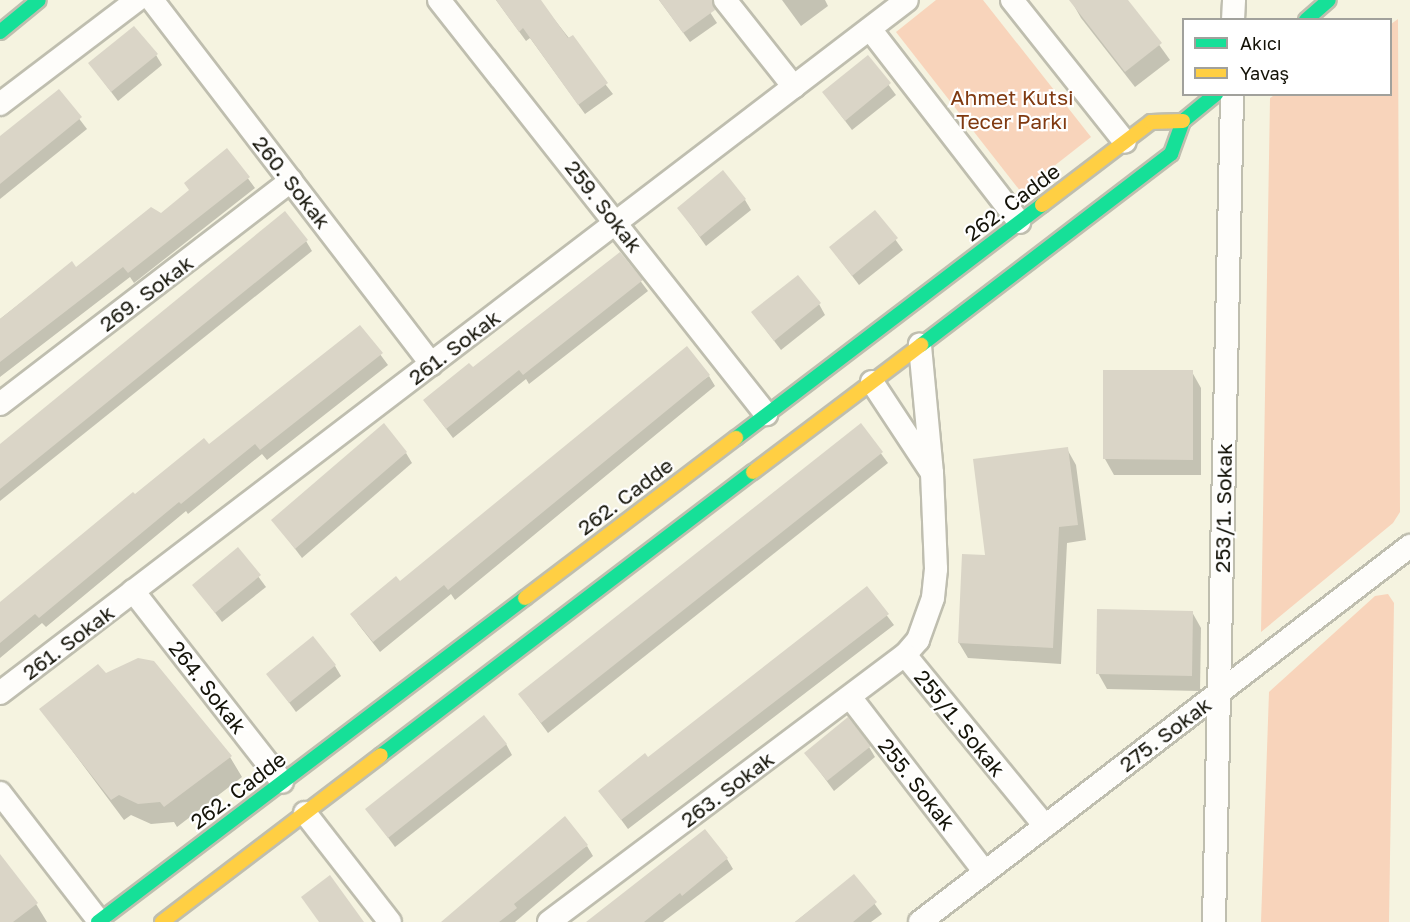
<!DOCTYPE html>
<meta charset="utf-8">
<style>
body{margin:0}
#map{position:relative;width:1410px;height:922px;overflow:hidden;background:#f5f3e0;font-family:"Golos Text",sans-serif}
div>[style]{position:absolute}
.green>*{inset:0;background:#f8d4bb}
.shadow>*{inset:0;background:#0003}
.building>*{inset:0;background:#dad5c7}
.roads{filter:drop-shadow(2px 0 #bfbeaf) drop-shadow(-2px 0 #bfbeaf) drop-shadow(0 2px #bfbeaf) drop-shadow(0 -2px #bfbeaf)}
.street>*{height:22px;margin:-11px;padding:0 11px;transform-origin:11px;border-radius:11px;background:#fefdfa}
.fast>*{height:14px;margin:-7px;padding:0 7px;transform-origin:7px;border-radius:7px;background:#16e098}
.slow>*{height:14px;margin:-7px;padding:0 7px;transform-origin:7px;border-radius:7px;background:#ffcf43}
span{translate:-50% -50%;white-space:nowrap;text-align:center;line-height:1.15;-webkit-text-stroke:4.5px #fff;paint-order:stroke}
.park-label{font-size:21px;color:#803a11}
.street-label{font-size:21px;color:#141308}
.legend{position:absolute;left:1182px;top:18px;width:210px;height:78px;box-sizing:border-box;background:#fff;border:2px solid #a1a19c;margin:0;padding:8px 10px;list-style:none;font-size:18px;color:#141308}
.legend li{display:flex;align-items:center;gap:12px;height:30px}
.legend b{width:30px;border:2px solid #a1a19c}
</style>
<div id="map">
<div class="green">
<i style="clip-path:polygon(936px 0,983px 0,1091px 137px,1021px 192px,896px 32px)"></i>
<i style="clip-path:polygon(1398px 19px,1400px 512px,1393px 523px,1261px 632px,1270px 98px,1276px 94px,1390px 94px,1391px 24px)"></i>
<i style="clip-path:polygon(1388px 594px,1394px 603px,1389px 922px,1261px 922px,1269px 692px,1375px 596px)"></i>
</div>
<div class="shadow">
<i style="clip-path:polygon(496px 0,539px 0,613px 94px,585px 114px,530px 38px,526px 41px)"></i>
<i style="clip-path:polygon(659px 0,702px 0,717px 23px,690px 42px)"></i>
<i style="clip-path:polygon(782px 0,825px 0,828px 6px,801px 26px)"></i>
<i style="clip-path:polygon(1075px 0,1127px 0,1170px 60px,1135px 87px,1081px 18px,1072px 2px)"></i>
<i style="clip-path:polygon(156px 55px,162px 65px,118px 101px,90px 64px)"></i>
<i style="clip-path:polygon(868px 57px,896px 95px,852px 130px,824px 93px)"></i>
<i style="clip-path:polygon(58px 91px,87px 129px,0 199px,0 138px)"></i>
<i style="clip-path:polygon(227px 150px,255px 188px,134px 283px,130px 277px,0 377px,0 319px,72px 263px,76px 269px,161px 215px,190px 191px)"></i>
<i style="clip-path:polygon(745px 200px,751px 210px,706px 246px,679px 208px)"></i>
<i style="clip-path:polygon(875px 212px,903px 250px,859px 285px,831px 248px)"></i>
<i style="clip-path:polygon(306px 241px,312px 251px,0 501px,0 446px)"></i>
<i style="clip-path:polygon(620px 254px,648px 291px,529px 384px,526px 379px,453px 438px,425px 401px,473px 369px)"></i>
<i style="clip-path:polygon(819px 304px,825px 315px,781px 350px,753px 313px)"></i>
<i style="clip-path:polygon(360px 327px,388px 365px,267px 460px,262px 454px,188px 514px,186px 511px,46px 627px,42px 623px,0 658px,0 604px,135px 496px,209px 446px)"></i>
<i style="clip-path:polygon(1105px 372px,1192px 372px,1201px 388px,1201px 475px,1114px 475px,1105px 459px)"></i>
<i style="clip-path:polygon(709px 376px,715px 386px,455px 600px,451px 594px,380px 652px,358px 624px,352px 614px)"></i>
<i style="clip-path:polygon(860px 425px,888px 463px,548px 733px,520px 695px)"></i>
<i style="clip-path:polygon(1067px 449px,1076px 465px,1086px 540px,1067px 543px,1061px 664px,968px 658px,959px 643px,986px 557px)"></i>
<i style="clip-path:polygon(406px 453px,412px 463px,302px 558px,273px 520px)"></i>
<i style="clip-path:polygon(238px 549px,266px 587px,222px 622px,194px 585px)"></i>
<i style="clip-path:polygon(866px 588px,894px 625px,628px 829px,600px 791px,648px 759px)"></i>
<i style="clip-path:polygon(1192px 612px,1201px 628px,1200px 691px,1107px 689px,1098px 673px)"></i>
<i style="clip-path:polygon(335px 666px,341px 676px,296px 712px,268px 674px)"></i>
<i style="clip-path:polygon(41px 709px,230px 757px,242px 777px,177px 827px,174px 822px,151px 824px,131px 815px,124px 820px)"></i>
<i style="clip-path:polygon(506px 744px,512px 755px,395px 847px,367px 809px)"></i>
<i style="clip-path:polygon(869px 747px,875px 757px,834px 791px,806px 753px)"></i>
<i style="clip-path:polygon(587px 846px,593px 856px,515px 922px,452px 922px)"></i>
<i style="clip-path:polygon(0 857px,36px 904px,47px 922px,0 922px)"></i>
<i style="clip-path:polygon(727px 859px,733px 869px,663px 922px,588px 922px)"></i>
<i style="clip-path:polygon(854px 876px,882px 914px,871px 922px,795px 922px)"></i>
</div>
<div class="building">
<i style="clip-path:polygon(496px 0,541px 0,568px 38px,573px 35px,608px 83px,578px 105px,523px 28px,519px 32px)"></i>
<i style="clip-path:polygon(659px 0,712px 0,715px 10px,683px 33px)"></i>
<i style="clip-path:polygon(1069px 0,1128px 0,1162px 43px,1125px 72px)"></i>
<i style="clip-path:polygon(134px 26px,158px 54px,111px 92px,88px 63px)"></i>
<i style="clip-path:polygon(868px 55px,891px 83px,845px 121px,822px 92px)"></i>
<i style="clip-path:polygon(59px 89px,82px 117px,0 184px,0 136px)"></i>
<i style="clip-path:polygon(227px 148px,250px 177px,128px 273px,123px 267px,0 362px,0 319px,72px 261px,76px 267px,151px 207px,161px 213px,189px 190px,184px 183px)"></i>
<i style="clip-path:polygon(723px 170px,746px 199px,700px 237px,677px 208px)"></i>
<i style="clip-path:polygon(875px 210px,898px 238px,852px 276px,829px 247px)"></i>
<i style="clip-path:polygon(285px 211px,308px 240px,0 489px,0 444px)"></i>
<i style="clip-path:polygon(620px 252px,643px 280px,523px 375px,519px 370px,446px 429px,423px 400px,469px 363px,473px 367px)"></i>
<i style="clip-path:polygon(798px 275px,821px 303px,774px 341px,751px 312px)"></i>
<i style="clip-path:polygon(360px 325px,383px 353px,260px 450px,255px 444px,181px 504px,179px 502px,39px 618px,35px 614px,0 643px,0 602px,133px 492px,135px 494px,204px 438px,209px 444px)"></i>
<i style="clip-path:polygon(687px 346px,710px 375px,448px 590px,444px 585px,373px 642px,350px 614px,396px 576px,400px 581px)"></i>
<i style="clip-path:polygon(1103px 370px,1193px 370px,1193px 460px,1103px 459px)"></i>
<i style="clip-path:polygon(384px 423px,407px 452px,295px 549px,271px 520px)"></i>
<i style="clip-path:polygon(861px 423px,883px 452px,541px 723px,518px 694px)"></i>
<i style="clip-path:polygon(1068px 447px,1078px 525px,1059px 527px,1053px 648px,958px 643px,962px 554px,985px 555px,973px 459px)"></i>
<i style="clip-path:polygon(238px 547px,261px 575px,215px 613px,192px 585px)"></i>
<i style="clip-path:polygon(867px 586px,889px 614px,621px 820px,598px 791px,645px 753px,648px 757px)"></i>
<i style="clip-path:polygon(1097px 609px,1193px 611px,1192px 676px,1096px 674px)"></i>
<i style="clip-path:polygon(313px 636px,336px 665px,289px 703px,266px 674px)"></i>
<i style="clip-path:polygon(138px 658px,154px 661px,232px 756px,164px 807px,160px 802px,138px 804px,119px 795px,111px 800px,39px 709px,98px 664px,106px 673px)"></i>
<i style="clip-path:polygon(484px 715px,507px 744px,388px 838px,365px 809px)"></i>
<i style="clip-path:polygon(848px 717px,871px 746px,827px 781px,804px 753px)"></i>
<i style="clip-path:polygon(565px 816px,588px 845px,514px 904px,517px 908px,499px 922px,441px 922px)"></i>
<i style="clip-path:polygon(705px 829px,728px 858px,682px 896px,680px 893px,644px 922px,586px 922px)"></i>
<i style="clip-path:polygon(0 854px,38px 903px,13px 922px,0 922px)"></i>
<i style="clip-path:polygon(854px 874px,877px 902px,853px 922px,795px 922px)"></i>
<i style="clip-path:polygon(330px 875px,364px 922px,319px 922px,301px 897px)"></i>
</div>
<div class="roads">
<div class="street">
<i style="left:152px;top:0;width:459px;rotate:52.5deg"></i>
<i style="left:439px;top:0;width:528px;rotate:51.7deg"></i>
<i style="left:725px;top:0;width:111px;rotate:51.6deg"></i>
<i style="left:1012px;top:0;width:181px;rotate:51.5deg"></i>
<i style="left:1233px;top:20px;width:20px;rotate:-87deg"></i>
<i style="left:870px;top:29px;width:244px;rotate:52.3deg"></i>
<i style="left:0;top:104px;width:172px;rotate:-37.2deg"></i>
<i style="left:872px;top:382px;width:109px;rotate:56.6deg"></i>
<i style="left:932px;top:473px;width:129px;rotate:-95.4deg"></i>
<i style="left:0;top:404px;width:367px;rotate:-37.5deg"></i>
<i style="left:932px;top:473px;width:96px;rotate:87.6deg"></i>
<i style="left:936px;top:569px;width:29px;rotate:96deg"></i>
<i style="left:933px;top:598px;width:45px;rotate:109.7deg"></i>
<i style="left:918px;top:640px;width:20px;rotate:131deg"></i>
<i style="left:905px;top:655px;width:221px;rotate:50.7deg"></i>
<i style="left:133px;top:591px;width:242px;rotate:52deg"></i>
<i style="left:0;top:693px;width:1141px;rotate:-37.38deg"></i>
<i style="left:850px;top:697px;width:221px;rotate:52.4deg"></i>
<i style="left:0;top:793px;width:162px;rotate:52.3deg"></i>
<i style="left:305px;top:813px;width:138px;rotate:52.1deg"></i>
<i style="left:549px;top:922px;width:445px;rotate:-36.9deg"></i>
<i style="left:920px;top:922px;width:618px;rotate:-37.5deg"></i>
<i style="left:1214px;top:922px;width:828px;rotate:-88.75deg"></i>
</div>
<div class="fast">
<i style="left:1306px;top:20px;width:30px;rotate:-41deg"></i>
<i style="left:0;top:32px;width:50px;rotate:-39.4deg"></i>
<i style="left:921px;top:345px;width:315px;rotate:-37.4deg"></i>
<i style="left:1171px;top:154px;width:35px;rotate:-70deg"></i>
<i style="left:1183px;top:121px;width:43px;rotate:-39.3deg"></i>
<i style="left:736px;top:438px;width:385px;rotate:-37.3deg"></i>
<i style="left:381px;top:755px;width:467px;rotate:-37.3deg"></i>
<i style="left:98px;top:922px;width:536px;rotate:-37.19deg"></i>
</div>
<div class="slow">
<i style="left:1042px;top:205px;width:137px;rotate:-37.3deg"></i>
<i style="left:1151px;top:122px;width:32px;rotate:-2deg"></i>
<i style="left:753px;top:472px;width:211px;rotate:-37.1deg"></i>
<i style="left:525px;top:598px;width:265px;rotate:-37.2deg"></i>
<i style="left:162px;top:922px;width:275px;rotate:-37.3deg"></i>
</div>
</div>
<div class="park-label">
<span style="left:1012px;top:109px">Ahmet Kutsi<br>Tecer Parkı</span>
</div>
<div class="street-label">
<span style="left:292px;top:182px;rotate:52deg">260. Sokak</span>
<span style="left:1012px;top:202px;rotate:-37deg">262. Cadde</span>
<span style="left:604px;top:206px;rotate:52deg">259. Sokak</span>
<span style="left:146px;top:293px;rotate:-37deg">269. Sokak</span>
<span style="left:454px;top:347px;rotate:-37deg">261. Sokak</span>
<span style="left:625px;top:496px;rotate:-37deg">262. Cadde</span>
<span style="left:1223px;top:508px;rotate:-89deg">253/1. Sokak</span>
<span style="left:68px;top:642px;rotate:-37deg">261. Sokak</span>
<span style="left:208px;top:687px;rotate:52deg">264. Sokak</span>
<span style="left:960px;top:723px;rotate:51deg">255/1. Sokak</span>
<span style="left:1165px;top:734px;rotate:-37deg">275. Sokak</span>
<span style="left:917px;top:784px;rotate:52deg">255. Sokak</span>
<span style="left:727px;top:789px;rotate:-37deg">263. Sokak</span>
<span style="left:238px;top:790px;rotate:-37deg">262. Cadde</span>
</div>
<ul class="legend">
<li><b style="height:8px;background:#16e098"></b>Akıcı</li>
<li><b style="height:8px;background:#ffcf43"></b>Yavaş</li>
</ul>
</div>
